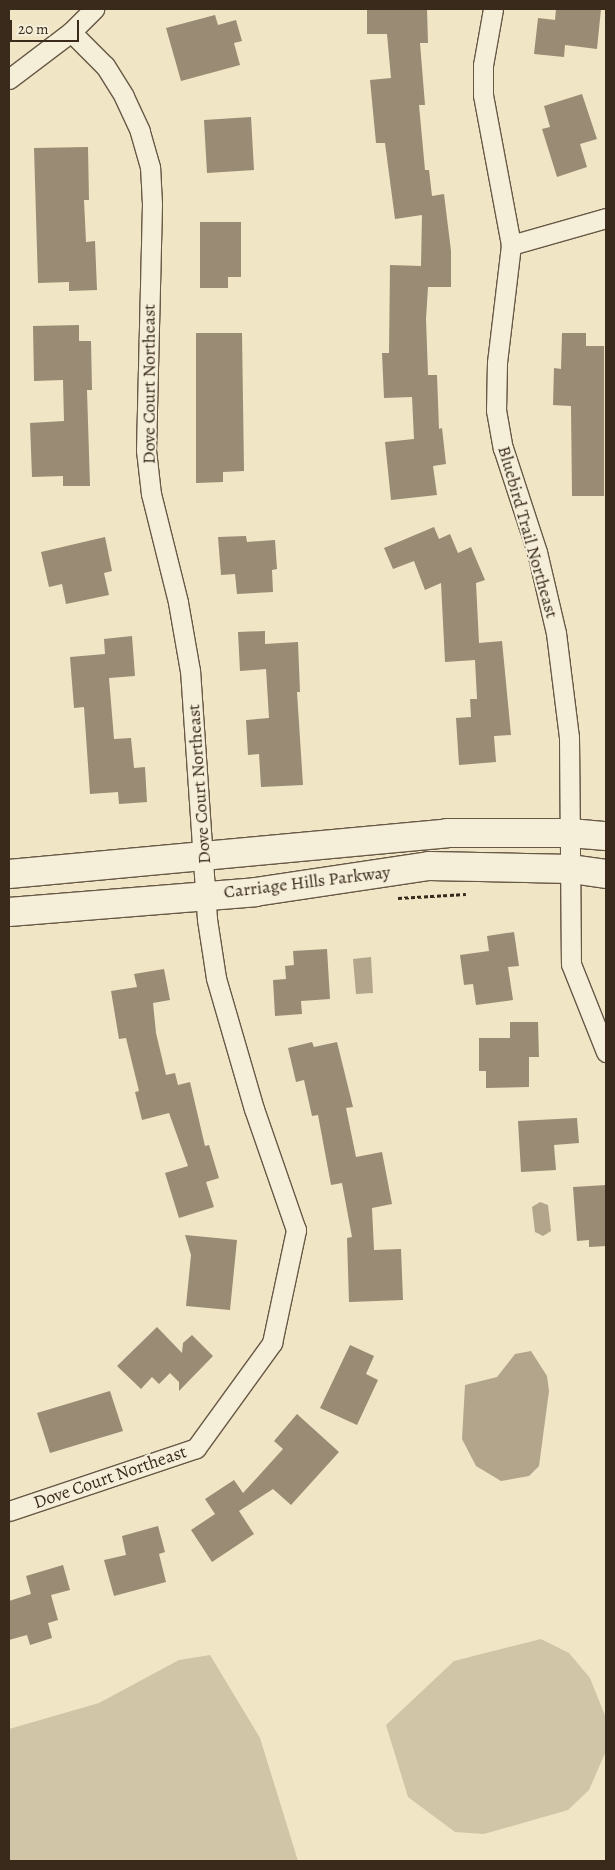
<!DOCTYPE html>
<style>
body{margin:0}
#map{position:relative;width:615px;height:1870px;overflow:hidden;background:#f0e5c5;font-family:Alegreya,serif}
div>[style]{position:absolute}
.green>*{inset:0;background:#d1c5a8}
.water>*{inset:0;background:#b2a58c}
.building>*{inset:0;background:#998b74}
.path>*{height:3px;margin-top:-1.5px;transform-origin:0;background:repeating-linear-gradient(90deg,#3a2a1c 0 4px,transparent 0 6.5px)}
.roads{filter:drop-shadow(1px 0 #685946) drop-shadow(-1px 0 #685946) drop-shadow(0 1px #685946) drop-shadow(0 -1px #685946)}
.street>*{height:19px;margin:-9.5px;padding:0 9.5px;transform-origin:9.5px;border-radius:9.5px;background:#f5eed9}
.secondary>*{height:28px;margin:-14px;padding:0 14px;transform-origin:14px;border-radius:14px;background:#f5eed9}
span{translate:-50% -50%;white-space:nowrap;text-align:center;line-height:1.15;-webkit-text-stroke:4px #f5eed9;paint-order:stroke}
.street-label{font-size:18px;color:#3a2a1c}
.frame{position:absolute;inset:0;border:10px solid #3a2a1c;pointer-events:none}
.scale{position:absolute;left:10px;top:20px;width:69px;height:22px;box-sizing:border-box;border:2px solid #3a2a1c;border-top:0;padding-left:6px;font-size:15px;line-height:18px;white-space:nowrap;color:#3a2a1c;-webkit-text-stroke:4px #f5eed9;paint-order:stroke}
</style>
<div id="map">
<div class="green">
<i style="clip-path:polygon(541px 1639px,569px 1653px,590px 1678px,606px 1718px,606px 1751px,589px 1790px,568px 1810px,484px 1834px,455px 1832px,408px 1797px,386px 1725px,454px 1661px)"></i>
<i style="clip-path:polygon(210px 1655px,260px 1738px,298px 1861px,9px 1861px,9px 1729px,99px 1703px,179px 1660px)"></i>
</div>
<div class="water">
<i style="clip-path:polygon(371px 957px,373px 993px,356px 994px,353px 959px)"></i>
<i style="clip-path:polygon(540px 1202px,548px 1205px,551px 1231px,543px 1236px,535px 1232px,532px 1207px)"></i>
<i style="clip-path:polygon(531px 1351px,547px 1376px,549px 1391px,539px 1466px,529px 1476px,501px 1481px,476px 1466px,462px 1439px,465px 1385px,497px 1377px,515px 1354px)"></i>
</div>
<div class="building">
<i style="clip-path:polygon(367px 9px,427px 9px,428px 43px,420px 43px,425px 105px,419px 105px,425px 170px,429px 170px,432px 196px,444px 194px,451px 251px,451px 287px,428px 287px,426px 319px,428px 375px,437px 375px,439px 429px,442px 428px,446px 464px,433px 466px,437px 495px,391px 500px,385px 442px,414px 439px,412px 397px,384px 398px,382px 353px,389px 353px,390px 265px,421px 266px,422px 215px,395px 219px,385px 143px,376px 143px,370px 80px,391px 78px,387px 34px,367px 34px)"></i>
<i style="clip-path:polygon(556px 9px,601px 9px,597px 49px,565px 45px,564px 57px,534px 54px,538px 18px,555px 20px)"></i>
<i style="clip-path:polygon(215px 15px,218px 25px,236px 20px,242px 41px,234px 43px,240px 65px,181px 81px,166px 28px)"></i>
<i style="clip-path:polygon(582px 94px,597px 139px,580px 144px,587px 167px,557px 177px,542px 129px,550px 127px,544px 106px)"></i>
<i style="clip-path:polygon(251px 117px,254px 170px,207px 173px,204px 120px)"></i>
<i style="clip-path:polygon(88px 147px,89px 200px,84px 200px,86px 242px,95px 241px,97px 290px,69px 291px,69px 282px,38px 283px,34px 148px)"></i>
<i style="clip-path:polygon(200px 222px,241px 222px,241px 277px,228px 277px,228px 288px,200px 288px)"></i>
<i style="clip-path:polygon(79px 325px,79px 341px,91px 341px,92px 390px,87px 390px,90px 486px,63px 486px,63px 476px,32px 477px,30px 423px,64px 421px,63px 380px,34px 381px,33px 326px)"></i>
<i style="clip-path:polygon(196px 333px,242px 333px,244px 471px,223px 472px,223px 482px,196px 483px)"></i>
<i style="clip-path:polygon(562px 333px,586px 333px,586px 346px,604px 346px,604px 496px,572px 496px,571px 406px,553px 405px,554px 368px,561px 369px)"></i>
<i style="clip-path:polygon(434px 527px,439px 539px,450px 534px,458px 553px,471px 547px,485px 580px,476px 583px,479px 643px,502px 641px,511px 735px,494px 736px,496px 762px,459px 765px,456px 718px,471px 717px,470px 699px,477px 699px,475px 660px,445px 662px,441px 583px,425px 590px,414px 561px,393px 569px,384px 548px)"></i>
<i style="clip-path:polygon(246px 536px,247px 542px,275px 540px,277px 569px,272px 570px,273px 592px,237px 594px,235px 574px,221px 575px,218px 537px)"></i>
<i style="clip-path:polygon(105px 537px,112px 571px,104px 573px,109px 595px,66px 604px,62px 584px,49px 587px,41px 552px)"></i>
<i style="clip-path:polygon(265px 631px,265px 644px,298px 642px,300px 692px,297px 692px,303px 785px,261px 787px,259px 754px,248px 755px,246px 720px,269px 718px,266px 669px,240px 671px,238px 632px)"></i>
<i style="clip-path:polygon(132px 636px,135px 676px,109px 678px,114px 739px,131px 738px,134px 768px,145px 767px,147px 802px,119px 804px,118px 792px,90px 794px,84px 707px,74px 708px,70px 657px,105px 654px,104px 639px)"></i>
<i style="clip-path:polygon(514px 932px,519px 966px,508px 967px,513px 1000px,476px 1005px,473px 984px,464px 985px,460px 955px,489px 951px,487px 936px)"></i>
<i style="clip-path:polygon(327px 949px,330px 999px,301px 1001px,302px 1014px,275px 1016px,273px 980px,286px 979px,285px 966px,294px 965px,293px 951px)"></i>
<i style="clip-path:polygon(164px 969px,170px 1000px,153px 1003px,156px 1033px,166px 1075px,175px 1073px,178px 1085px,190px 1082px,205px 1146px,209px 1145px,219px 1178px,206px 1182px,214px 1207px,179px 1218px,165px 1173px,188px 1166px,169px 1113px,142px 1120px,135px 1092px,139px 1091px,126px 1038px,119px 1039px,111px 991px,137px 987px,134px 974px)"></i>
<i style="clip-path:polygon(510px 1022px,538px 1022px,539px 1057px,529px 1057px,529px 1087px,486px 1088px,486px 1071px,479px 1071px,479px 1038px,510px 1038px)"></i>
<i style="clip-path:polygon(312px 1042px,314px 1047px,337px 1042px,353px 1107px,346px 1108px,356px 1157px,382px 1152px,392px 1204px,372px 1208px,374px 1250px,401px 1249px,403px 1300px,349px 1302px,347px 1238px,352px 1237px,342px 1183px,331px 1185px,318px 1115px,312px 1116px,304px 1080px,296px 1082px,288px 1048px)"></i>
<i style="clip-path:polygon(577px 1118px,579px 1143px,554px 1145px,556px 1170px,521px 1172px,518px 1121px)"></i>
<i style="clip-path:polygon(606px 1185px,606px 1246px,589px 1247px,589px 1240px,577px 1241px,573px 1187px)"></i>
<i style="clip-path:polygon(185px 1235px,237px 1240px,230px 1310px,186px 1306px,191px 1255px)"></i>
<i style="clip-path:polygon(157px 1327px,182px 1353px,183px 1343px,192px 1335px,213px 1356px,179px 1391px,179px 1382px,170px 1373px,159px 1384px,152px 1377px,141px 1389px,117px 1366px)"></i>
<i style="clip-path:polygon(350px 1345px,374px 1356px,366px 1374px,378px 1380px,357px 1425px,320px 1408px)"></i>
<i style="clip-path:polygon(110px 1391px,123px 1431px,50px 1453px,37px 1413px)"></i>
<i style="clip-path:polygon(297px 1414px,339px 1452px,291px 1505px,273px 1489px,239px 1511px,254px 1534px,212px 1562px,191px 1530px,215px 1514px,205px 1499px,234px 1480px,243px 1493px,283px 1449px,274px 1441px)"></i>
<i style="clip-path:polygon(158px 1526px,165px 1552px,159px 1554px,166px 1582px,114px 1596px,104px 1560px,126px 1555px,122px 1536px)"></i>
<i style="clip-path:polygon(63px 1565px,70px 1590px,51px 1595px,58px 1620px,48px 1623px,52px 1638px,30px 1645px,27px 1635px,9px 1640px,9px 1601px,31px 1594px,26px 1576px)"></i>
</div>
<div class="path">
<i style="left:398px;top:898px;width:68px;rotate:-3.4deg"></i>
</div>
<div class="roads">
<div class="street">
<i style="left:493px;top:9px;width:57px;rotate:100.1deg"></i>
<i style="left:483px;top:65px;width:30px;rotate:90deg"></i>
<i style="left:483px;top:95px;width:153px;rotate:79.4deg"></i>
<i style="left:511px;top:245px;width:119px;rotate:96.8deg"></i>
<i style="left:497px;top:363px;width:47px;rotate:91.2deg"></i>
<i style="left:496px;top:410px;width:39px;rotate:80deg"></i>
<i style="left:503px;top:448px;width:109px;rotate:71.9deg"></i>
<i style="left:537px;top:552px;width:83px;rotate:76.8deg"></i>
<i style="left:556px;top:633px;width:105px;rotate:82.9deg"></i>
<i style="left:569px;top:737px;width:227px;rotate:89.5deg"></i>
<i style="left:571px;top:964px;width:95px;rotate:68.3deg"></i>
<i style="left:9px;top:79px;width:78px;rotate:-37.2deg"></i>
<i style="left:71px;top:32px;width:33px;rotate:-45deg"></i>
<i style="left:511px;top:245px;width:99px;rotate:-15.9deg"></i>
<i style="left:9px;top:1511px;width:197px;rotate:-18.6deg"></i>
<i style="left:196px;top:1448px;width:130px;rotate:-54.1deg"></i>
<i style="left:272px;top:1343px;width:116px;rotate:-78deg"></i>
<i style="left:296px;top:1230px;width:128px;rotate:-109.1deg"></i>
<i style="left:254px;top:1109px;width:136px;rotate:-106.2deg"></i>
<i style="left:216px;top:978px;width:60px;rotate:-98.7deg"></i>
<i style="left:207px;top:919px;width:249px;rotate:-93.9deg"></i>
<i style="left:190px;top:671px;width:70px;rotate:-99.9deg"></i>
<i style="left:178px;top:602px;width:111px;rotate:-104deg"></i>
<i style="left:151px;top:494px;width:44px;rotate:-96.5deg"></i>
<i style="left:146px;top:450px;width:246px;rotate:-88.6deg"></i>
<i style="left:152px;top:204px;width:37px;rotate:-93deg"></i>
<i style="left:150px;top:167px;width:37px;rotate:-106deg"></i>
<i style="left:140px;top:131px;width:38px;rotate:-115deg"></i>
<i style="left:124px;top:96px;width:36px;rotate:-122deg"></i>
<i style="left:105px;top:66px;width:48px;rotate:-135deg"></i>
</div>
<div class="secondary">
<i style="left:9px;top:874px;width:440px;rotate:-5.3deg"></i>
<i style="left:447px;top:833px;width:123px"></i>
<i style="left:570px;top:833px;width:36px;rotate:5deg"></i>
<i style="left:9px;top:912px;width:247px;rotate:-4.6deg"></i>
<i style="left:255px;top:892px;width:176px;rotate:-8.5deg"></i>
<i style="left:429px;top:866px;width:142px;rotate:1.2deg"></i>
<i style="left:571px;top:869px;width:35px;rotate:8deg"></i>
</div>
</div>
<div class="street-label">
<span style="left:149px;top:384px;rotate:-90deg">Dove Court Northeast</span>
<span style="left:528px;top:532px;rotate:74deg">Bluebird Trail Northeast</span>
<span style="left:199px;top:784px;rotate:-94deg">Dove Court Northeast</span>
<span style="left:307px;top:882px;rotate:-7deg">Carriage Hills Parkway</span>
<span style="left:110px;top:1477px;rotate:-19deg">Dove Court Northeast</span>
</div>
<div class="frame"></div>
<div class="scale">20 m</div>
</div>
